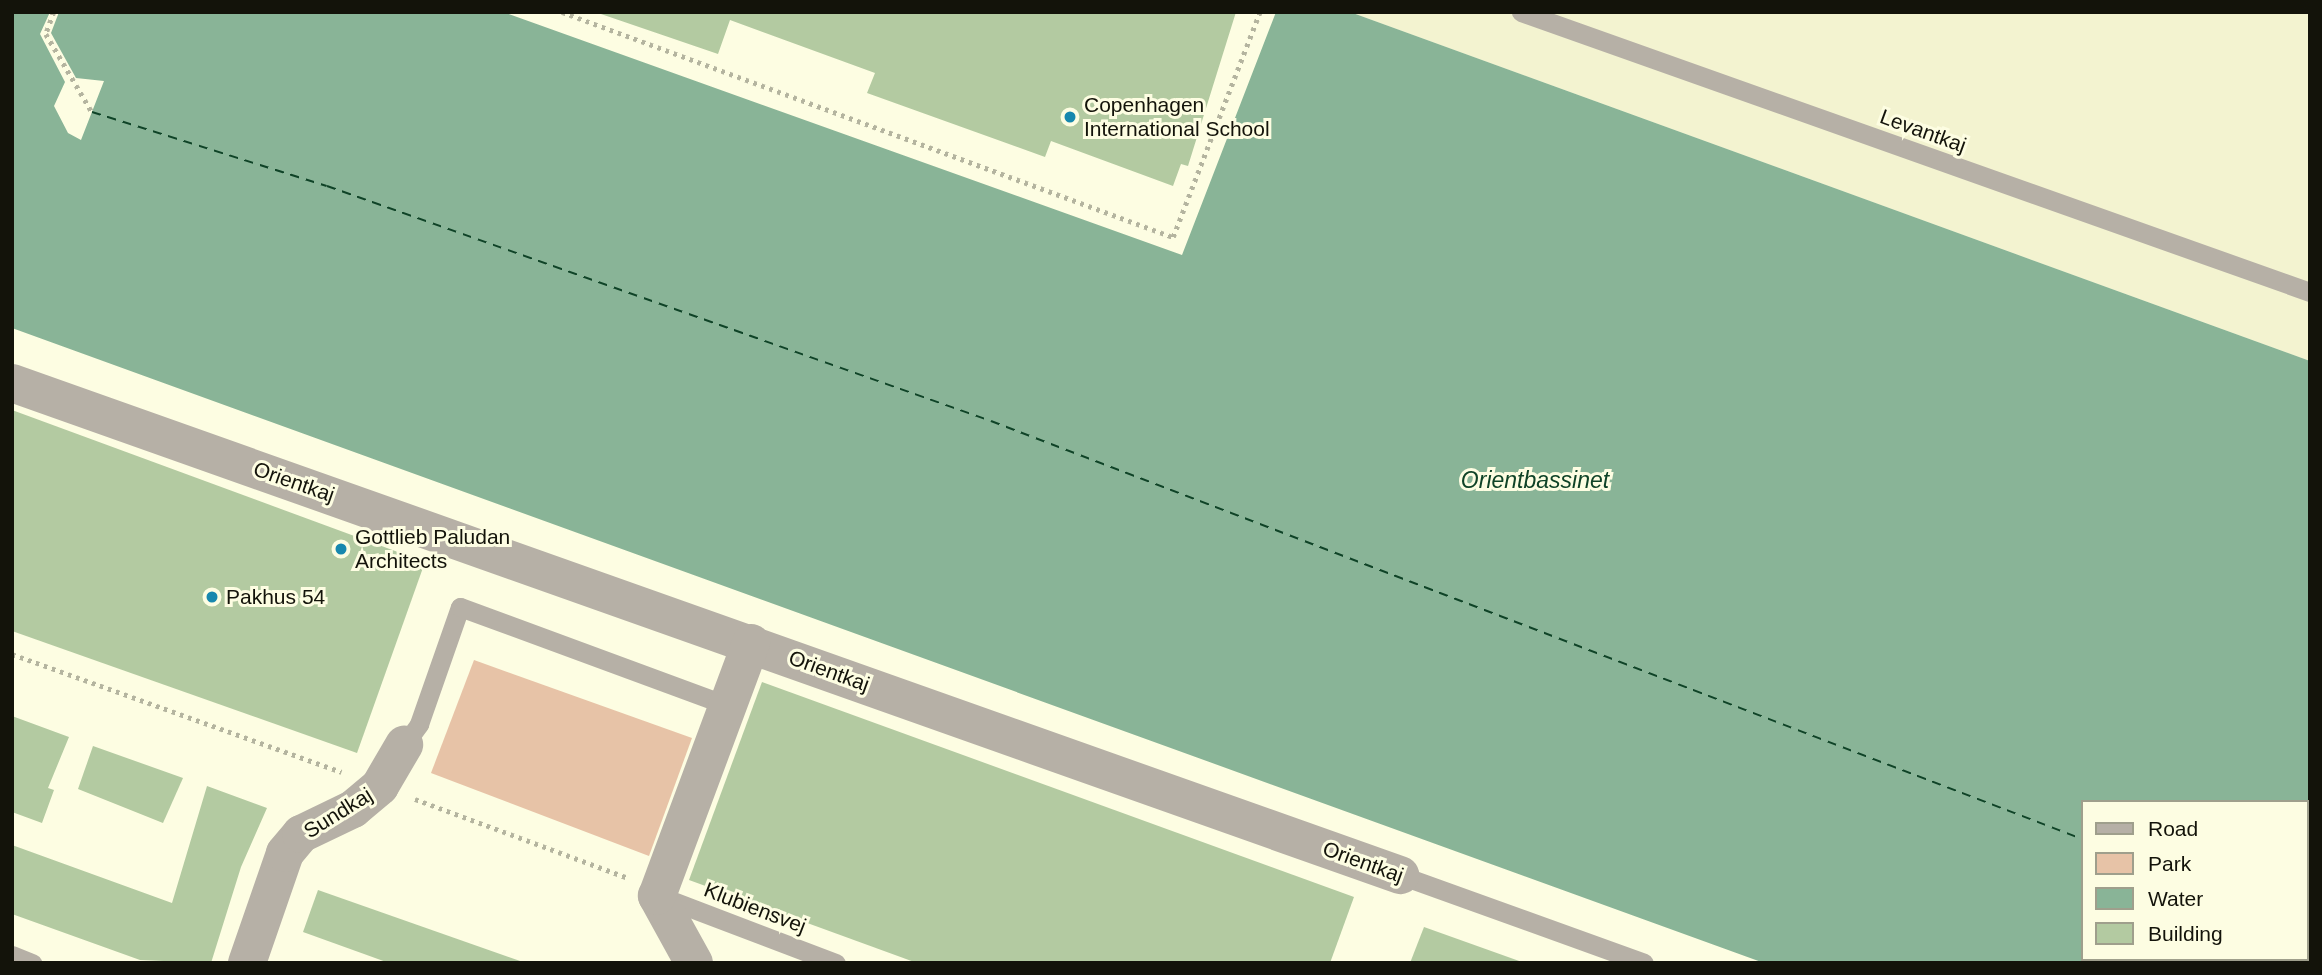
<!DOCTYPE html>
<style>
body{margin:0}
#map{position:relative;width:2322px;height:975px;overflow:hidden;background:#fdfde2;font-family:Helvetica,sans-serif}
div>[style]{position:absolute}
.built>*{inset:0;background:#f3f3d0}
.green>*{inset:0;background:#e7c3a7}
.water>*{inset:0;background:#89b497}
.pier>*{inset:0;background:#fdfde2}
.ferry>*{height:2px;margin-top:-1px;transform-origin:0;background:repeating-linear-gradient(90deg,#0f4327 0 9px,transparent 0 16px)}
.building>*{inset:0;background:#b3caa1}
.path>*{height:4.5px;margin-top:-2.25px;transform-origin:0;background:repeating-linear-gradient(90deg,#b4b49f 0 3.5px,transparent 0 8.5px)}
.lane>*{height:19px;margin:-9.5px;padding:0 9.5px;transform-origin:9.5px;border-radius:9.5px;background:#b6b0a6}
.street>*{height:38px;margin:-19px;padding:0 19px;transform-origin:19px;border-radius:19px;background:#b6b0a6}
.dots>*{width:19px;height:19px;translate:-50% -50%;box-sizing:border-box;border:4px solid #fdfde2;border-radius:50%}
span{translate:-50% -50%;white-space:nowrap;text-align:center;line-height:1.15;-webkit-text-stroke:6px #fdfde2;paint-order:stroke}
.poi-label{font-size:21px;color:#13130a}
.left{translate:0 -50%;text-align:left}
.street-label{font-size:21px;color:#13130a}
.water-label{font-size:23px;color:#0f4327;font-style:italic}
.frame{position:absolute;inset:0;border:14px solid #13130a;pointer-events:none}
.legend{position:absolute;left:2081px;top:800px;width:228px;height:161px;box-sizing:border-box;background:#fdfde2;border:2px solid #9f9f8c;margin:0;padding:9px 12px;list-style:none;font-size:21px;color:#13130a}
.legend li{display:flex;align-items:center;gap:14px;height:35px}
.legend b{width:35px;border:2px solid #9f9f8c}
</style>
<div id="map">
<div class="built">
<i style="clip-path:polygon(1350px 12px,2310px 12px,2310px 361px)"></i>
</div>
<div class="green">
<i style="clip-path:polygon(474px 660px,692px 738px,649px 856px,431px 773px)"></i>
</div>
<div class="water">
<i style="clip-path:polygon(evenodd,12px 12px,503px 12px,1182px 255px,1276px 12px,1350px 12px,2310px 361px,2310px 963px,1764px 963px,12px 328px,12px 12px,2082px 802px,2306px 802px,2306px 959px,2082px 959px,2082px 802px)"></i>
</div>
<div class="pier">
<i style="clip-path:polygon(50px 12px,59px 12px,51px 33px,76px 78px,104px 81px,81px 140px,68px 133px,54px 106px,65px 82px,40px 34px)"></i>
</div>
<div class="ferry">
<i style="left:92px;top:112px;width:246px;rotate:17.5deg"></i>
<i style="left:327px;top:186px;width:704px;rotate:19.49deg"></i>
<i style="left:991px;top:421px;width:1168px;rotate:20.96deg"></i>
<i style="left:2306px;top:924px;width:4px;rotate:27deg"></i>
</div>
<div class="building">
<i style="clip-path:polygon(1236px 12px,1188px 166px,1181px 164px,1173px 186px,1051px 141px,1045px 157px,867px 93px,875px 73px,730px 20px,718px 54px,598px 13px)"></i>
<i style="clip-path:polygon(12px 410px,425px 562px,357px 753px,12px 631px)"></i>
<i style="clip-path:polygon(762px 682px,1354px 897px,1330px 963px,917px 963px,689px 880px)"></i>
<i style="clip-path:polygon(12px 716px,69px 737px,48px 788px,54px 790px,42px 823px,12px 812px)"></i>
<i style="clip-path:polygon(93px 746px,183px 778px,163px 823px,78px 789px)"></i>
<i style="clip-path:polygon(207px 786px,267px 808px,241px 867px,211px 963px,140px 960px,12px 914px,12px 845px,172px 903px)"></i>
<i style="clip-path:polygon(318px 890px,523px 962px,523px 963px,389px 963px,303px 932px)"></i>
<i style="clip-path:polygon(1424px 927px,1522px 962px,1522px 963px,1410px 963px)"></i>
</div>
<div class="path">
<i style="left:54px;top:12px;width:23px;rotate:110deg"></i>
<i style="left:46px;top:34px;width:91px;rotate:59.5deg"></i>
<i style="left:562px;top:12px;width:651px;rotate:20.22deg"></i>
<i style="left:1173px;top:237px;width:241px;rotate:-68.9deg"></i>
<i style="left:12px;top:654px;width:350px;rotate:19.7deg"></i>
<i style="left:415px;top:799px;width:225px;rotate:20.3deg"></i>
</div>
<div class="lane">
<i style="left:1521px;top:12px;width:837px;rotate:19.54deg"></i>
<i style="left:404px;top:745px;width:26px;rotate:-54deg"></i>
<i style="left:419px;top:724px;width:124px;rotate:-70.7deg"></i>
<i style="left:460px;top:607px;width:284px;rotate:20.2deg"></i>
<i style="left:1400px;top:875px;width:259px;rotate:19.8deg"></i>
<i style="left:662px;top:897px;width:186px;rotate:20.8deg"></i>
<i style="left:12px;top:955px;width:22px;rotate:22deg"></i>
</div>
<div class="street">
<i style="left:12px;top:383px;width:1473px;rotate:19.52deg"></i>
<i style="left:247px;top:963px;width:116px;rotate:-70.9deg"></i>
<i style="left:285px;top:853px;width:25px;rotate:-50deg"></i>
<i style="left:301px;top:834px;width:58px;rotate:-25.7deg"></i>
<i style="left:353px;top:809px;width:35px;rotate:-40deg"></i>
<i style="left:380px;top:786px;width:48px;rotate:-59.7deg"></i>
<i style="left:694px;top:963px;width:77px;rotate:-118.9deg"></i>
<i style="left:657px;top:896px;width:270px;rotate:-69.6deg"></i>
</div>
<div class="dots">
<i style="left:1070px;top:117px;background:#1888ae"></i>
<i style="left:341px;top:549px;background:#1888ae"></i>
<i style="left:212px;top:597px;background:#1888ae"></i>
</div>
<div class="poi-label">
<span class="left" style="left:1084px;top:117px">Copenhagen<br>International School</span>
<span class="left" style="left:355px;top:549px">Gottlieb Paludan<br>Architects</span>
<span class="left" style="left:226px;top:597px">Pakhus 54</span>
</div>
<div class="street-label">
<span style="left:1923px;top:131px;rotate:20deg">Levantkaj</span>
<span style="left:294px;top:482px;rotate:19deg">Orientkaj</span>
<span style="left:829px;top:671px;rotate:20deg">Orientkaj</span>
<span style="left:338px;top:813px;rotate:-32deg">Sundkaj</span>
<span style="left:1363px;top:862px;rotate:20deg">Orientkaj</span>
<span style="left:755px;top:908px;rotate:21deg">Klubiensvej</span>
</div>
<div class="water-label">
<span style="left:1535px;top:480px">Orientbassinet</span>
</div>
<div class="frame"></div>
<ul class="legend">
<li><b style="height:9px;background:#b6b0a6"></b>Road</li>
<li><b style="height:19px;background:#e7c3a7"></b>Park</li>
<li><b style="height:19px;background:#89b497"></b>Water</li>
<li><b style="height:19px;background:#b3caa1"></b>Building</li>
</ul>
</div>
